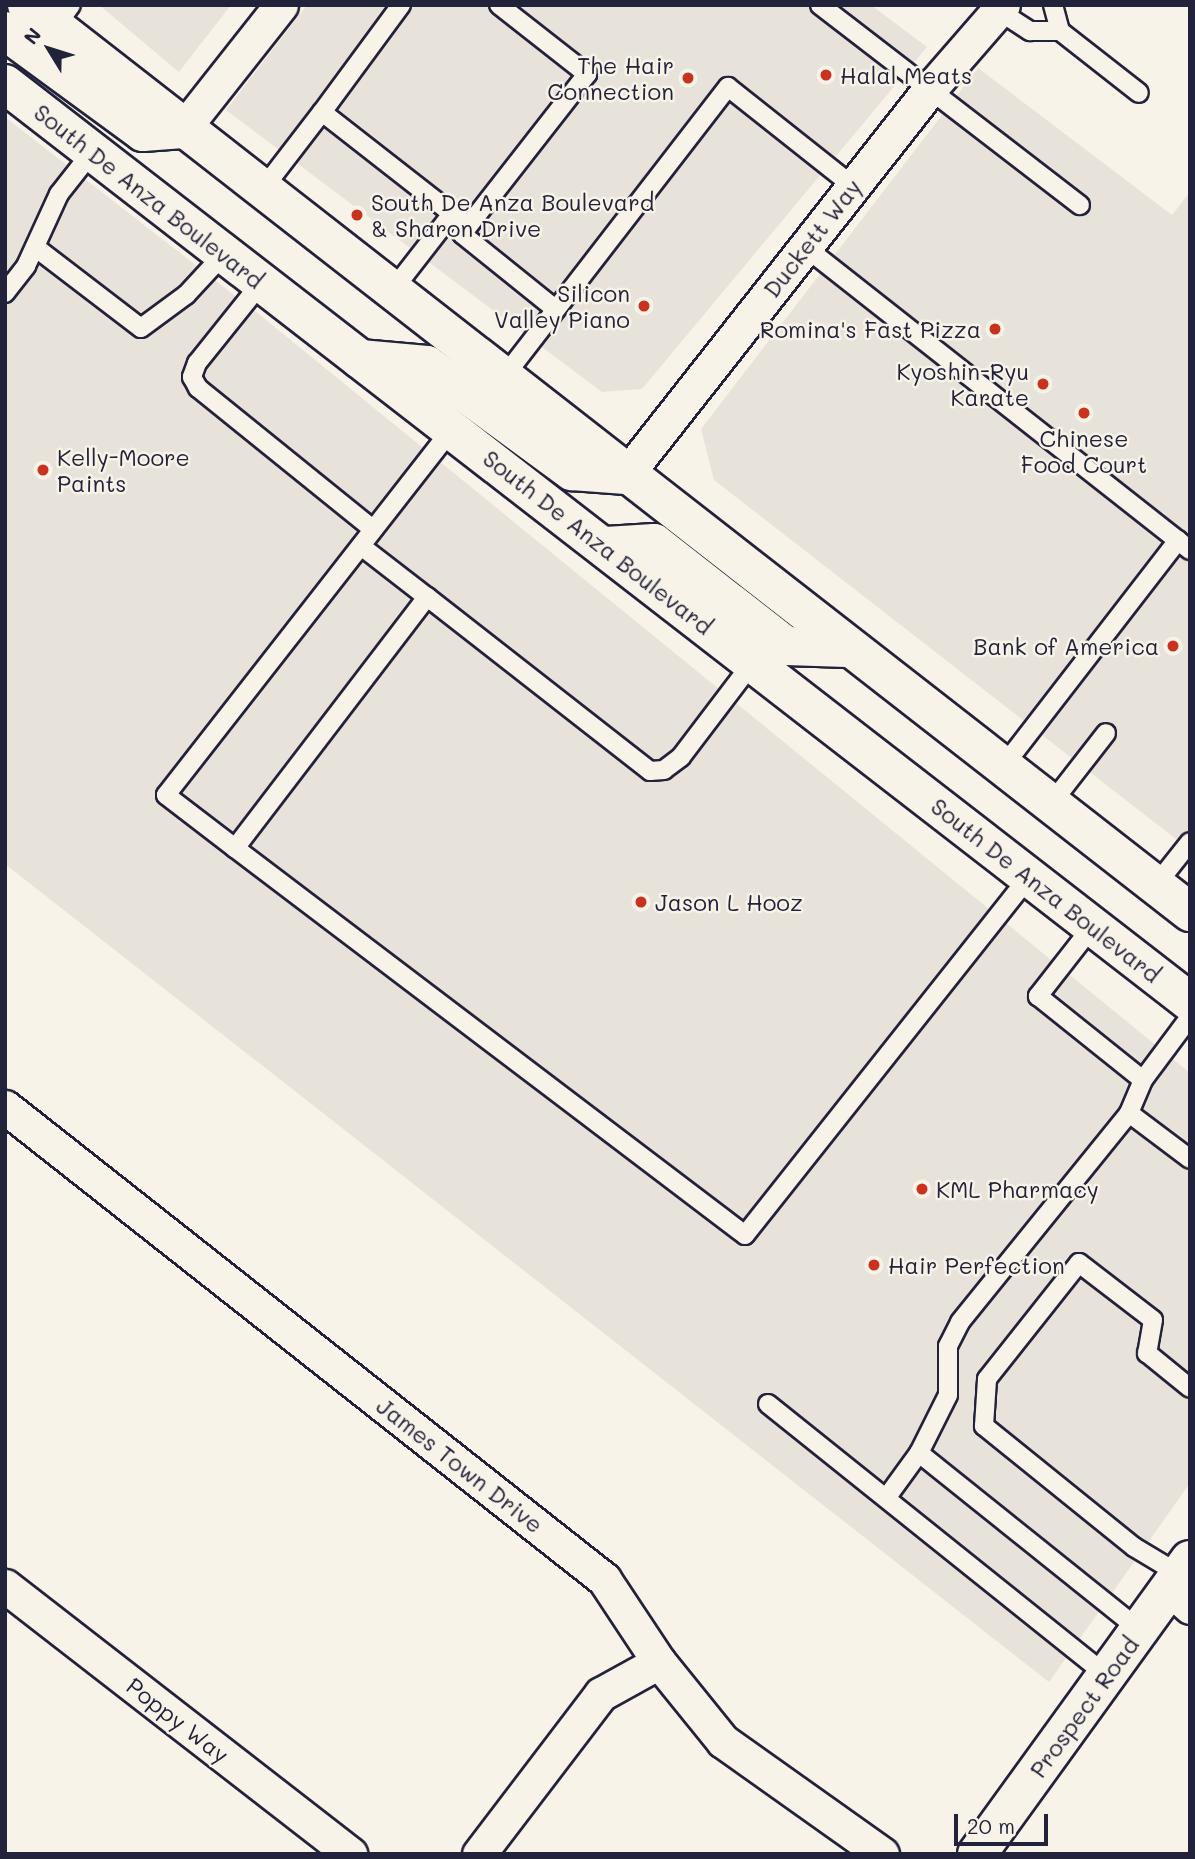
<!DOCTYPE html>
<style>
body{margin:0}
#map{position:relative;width:1195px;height:1859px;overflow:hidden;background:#f7f3e8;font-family:Mali,sans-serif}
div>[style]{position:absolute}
.built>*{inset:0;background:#e7e3db}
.roads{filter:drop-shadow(2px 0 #22223b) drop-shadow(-2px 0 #22223b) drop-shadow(0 2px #22223b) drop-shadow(0 -2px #22223b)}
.lane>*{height:18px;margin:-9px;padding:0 9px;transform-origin:9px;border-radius:9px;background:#f7f3e8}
.street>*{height:33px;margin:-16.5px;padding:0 16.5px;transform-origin:16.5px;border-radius:16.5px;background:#f7f3e8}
.secondary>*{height:38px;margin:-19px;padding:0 19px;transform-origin:19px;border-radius:19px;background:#f7f3e8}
.primary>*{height:38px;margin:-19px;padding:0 19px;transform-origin:19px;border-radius:19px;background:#f7f3e8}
.dots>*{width:19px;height:19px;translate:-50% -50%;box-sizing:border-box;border:4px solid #f7f3e8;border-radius:50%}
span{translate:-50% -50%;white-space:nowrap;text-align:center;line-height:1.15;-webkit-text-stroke:5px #f7f3e8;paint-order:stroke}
.poi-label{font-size:23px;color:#22223b}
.right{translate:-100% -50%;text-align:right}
.left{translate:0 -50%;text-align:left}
.street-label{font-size:23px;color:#22223b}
.frame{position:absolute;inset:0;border:7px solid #22223b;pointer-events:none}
.north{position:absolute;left:14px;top:14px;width:70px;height:70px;-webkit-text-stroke:5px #f7f3e8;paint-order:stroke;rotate:308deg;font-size:19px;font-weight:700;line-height:28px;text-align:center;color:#22223b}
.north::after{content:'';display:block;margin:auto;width:24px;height:32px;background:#22223b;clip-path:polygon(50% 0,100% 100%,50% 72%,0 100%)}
.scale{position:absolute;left:954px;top:1814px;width:94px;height:32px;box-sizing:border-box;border:4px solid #22223b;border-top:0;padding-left:9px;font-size:21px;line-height:24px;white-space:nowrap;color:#22223b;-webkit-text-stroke:5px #f7f3e8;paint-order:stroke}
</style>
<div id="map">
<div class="built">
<i style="clip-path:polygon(99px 5px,231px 5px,179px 72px)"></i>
<i style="clip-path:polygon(307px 5px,871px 5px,927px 47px,642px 389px,602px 392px,226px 110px)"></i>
<i style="clip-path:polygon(978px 68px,1172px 215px,1190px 192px,1190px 850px,714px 480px,701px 429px)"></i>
<i style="clip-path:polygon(5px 117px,260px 315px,1190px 1073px,1190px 1483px,1049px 1682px,5px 864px)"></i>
</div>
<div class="roads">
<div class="lane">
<i style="left:401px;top:5px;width:133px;rotate:126.4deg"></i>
<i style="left:322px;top:112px;width:185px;rotate:38deg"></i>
<i style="left:499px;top:5px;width:112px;rotate:38.1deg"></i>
<i style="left:587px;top:74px;width:203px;rotate:128deg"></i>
<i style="left:462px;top:234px;width:118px;rotate:38.8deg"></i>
<i style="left:820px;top:5px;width:328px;rotate:37.6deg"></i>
<i style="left:999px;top:11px;width:37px;rotate:33deg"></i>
<i style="left:1030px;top:31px;width:30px"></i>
<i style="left:1060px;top:31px;width:27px;rotate:-105deg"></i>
<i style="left:55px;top:27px;width:27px;rotate:-54deg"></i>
<i style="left:1060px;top:31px;width:100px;rotate:38.1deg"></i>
<i style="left:262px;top:190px;width:98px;rotate:-52.4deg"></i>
<i style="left:35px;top:247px;width:133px;rotate:37.4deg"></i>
<i style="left:141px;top:328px;width:56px;rotate:-36.3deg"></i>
<i style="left:186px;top:295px;width:56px;rotate:-47.2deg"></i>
<i style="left:805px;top:247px;width:490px;rotate:38.2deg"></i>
<i style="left:262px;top:282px;width:104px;rotate:128.7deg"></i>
<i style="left:197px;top:363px;width:15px;rotate:110deg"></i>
<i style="left:192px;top:377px;width:13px;rotate:61deg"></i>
<i style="left:198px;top:388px;width:225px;rotate:38.9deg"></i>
<i style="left:392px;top:291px;width:98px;rotate:-52.1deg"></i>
<i style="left:5px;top:293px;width:34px;rotate:-52deg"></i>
<i style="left:26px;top:266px;width:79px;rotate:-65.4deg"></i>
<i style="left:59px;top:194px;width:53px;rotate:-51.8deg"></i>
<i style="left:503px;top:378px;width:368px;rotate:-52.3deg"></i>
<i style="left:728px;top:87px;width:159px;rotate:38.4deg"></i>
<i style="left:361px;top:546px;width:83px;rotate:37.7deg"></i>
<i style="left:753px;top:662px;width:119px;rotate:127.2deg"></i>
<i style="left:681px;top:757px;width:21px;rotate:143deg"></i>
<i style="left:664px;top:770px;width:14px;rotate:176deg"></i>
<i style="left:650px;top:771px;width:283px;rotate:-142deg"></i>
<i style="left:427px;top:597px;width:316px;rotate:127.4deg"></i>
<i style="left:235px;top:848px;width:640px;rotate:37.19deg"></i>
<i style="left:745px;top:1235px;width:456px;rotate:-51.6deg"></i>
<i style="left:1002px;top:768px;width:288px;rotate:-52.3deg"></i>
<i style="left:1050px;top:805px;width:91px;rotate:-52.1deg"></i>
<i style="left:235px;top:848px;width:87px;rotate:-142.5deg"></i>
<i style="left:166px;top:795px;width:464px;rotate:-52deg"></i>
<i style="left:1155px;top:886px;width:56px;rotate:-51.5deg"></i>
<i style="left:1092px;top:927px;width:88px;rotate:128deg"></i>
<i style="left:1038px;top:996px;width:134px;rotate:38.7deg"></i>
<i style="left:1129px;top:1113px;width:76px;rotate:37deg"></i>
<i style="left:768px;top:1404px;width:433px;rotate:38.7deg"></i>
<i style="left:919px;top:1453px;width:283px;rotate:38.7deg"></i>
<i style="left:887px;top:1497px;width:54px;rotate:-54deg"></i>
<i style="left:919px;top:1453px;width:65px;rotate:-63.4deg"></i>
<i style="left:948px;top:1395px;width:49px;rotate:-90deg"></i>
<i style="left:948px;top:1346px;width:27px;rotate:-63deg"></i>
<i style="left:960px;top:1322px;width:269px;rotate:-51deg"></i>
<i style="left:1129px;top:1113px;width:36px;rotate:-67deg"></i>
<i style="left:1143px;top:1080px;width:79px;rotate:-53.3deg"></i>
<i style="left:1179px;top:1574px;width:52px;rotate:-149deg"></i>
<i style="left:1134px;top:1547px;width:193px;rotate:-141.1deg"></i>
<i style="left:984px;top:1426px;width:47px;rotate:-86.3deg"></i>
<i style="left:987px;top:1379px;width:148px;rotate:-51.6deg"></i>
<i style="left:1079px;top:1263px;width:93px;rotate:37.6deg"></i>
<i style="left:1153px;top:1320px;width:34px;rotate:100deg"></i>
<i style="left:1147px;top:1353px;width:55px;rotate:39.1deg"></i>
</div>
<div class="street">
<i style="left:183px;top:129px;width:158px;rotate:-51.7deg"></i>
<i style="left:626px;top:475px;width:491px;rotate:-51.8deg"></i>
<i style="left:930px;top:89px;width:111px;rotate:-49deg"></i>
<i style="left:5px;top:1107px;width:763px;rotate:38.24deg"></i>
<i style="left:604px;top:1579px;width:100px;rotate:56.5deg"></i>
<i style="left:659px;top:1662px;width:102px;rotate:51deg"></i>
<i style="left:723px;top:1741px;width:195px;rotate:35.4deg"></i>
<i style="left:5px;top:1586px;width:437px;rotate:37.8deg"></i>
<i style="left:1170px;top:1589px;width:27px;rotate:42deg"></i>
<i style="left:479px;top:1854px;width:201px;rotate:-52.7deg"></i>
<i style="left:601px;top:1694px;width:66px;rotate:-28.9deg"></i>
</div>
<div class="secondary">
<i style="left:977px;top:1854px;width:363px;rotate:-54.1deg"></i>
</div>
<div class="primary">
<i style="left:27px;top:5px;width:1475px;rotate:37.95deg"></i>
<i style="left:5px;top:31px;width:171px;rotate:36.2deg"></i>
<i style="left:143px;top:132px;width:40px;rotate:-4.3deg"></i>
<i style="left:5px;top:84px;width:1499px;rotate:37.76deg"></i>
<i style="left:360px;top:359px;width:67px;rotate:5.1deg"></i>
<i style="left:427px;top:365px;width:180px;rotate:36.2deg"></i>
<i style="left:572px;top:471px;width:54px;rotate:4.2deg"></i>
<i style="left:606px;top:546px;width:48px;rotate:-3.6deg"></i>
<i style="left:654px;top:543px;width:167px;rotate:38deg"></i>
<i style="left:786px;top:646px;width:61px;rotate:1.9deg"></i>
</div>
</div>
<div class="dots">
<i style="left:826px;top:75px;background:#c8321e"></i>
<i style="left:688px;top:78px;background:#c8321e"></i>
<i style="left:357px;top:215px;background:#c8321e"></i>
<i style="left:644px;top:306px;background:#c8321e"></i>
<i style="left:995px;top:329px;background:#c8321e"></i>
<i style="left:1043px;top:384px;background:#c8321e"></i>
<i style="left:1084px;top:413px;background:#c8321e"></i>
<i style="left:43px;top:470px;background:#c8321e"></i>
<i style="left:1173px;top:646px;background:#c8321e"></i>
<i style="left:641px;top:902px;background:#c8321e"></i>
<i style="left:922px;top:1189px;background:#c8321e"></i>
<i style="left:874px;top:1265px;background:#c8321e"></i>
</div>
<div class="poi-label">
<span class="right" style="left:674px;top:78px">The Hair<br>Connection</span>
<span class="left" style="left:840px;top:75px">Halal Meats</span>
<span class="left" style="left:371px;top:215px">South De Anza Boulevard<br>&amp; Sharon Drive</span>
<span class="right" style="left:630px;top:306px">Silicon<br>Valley Piano</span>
<span class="right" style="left:981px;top:329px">Romina's Fast Pizza</span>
<span class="right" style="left:1029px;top:384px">Kyoshin-Ryu<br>Karate</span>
<span style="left:1084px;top:451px">Chinese<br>Food Court</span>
<span class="left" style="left:57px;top:470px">Kelly-Moore<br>Paints</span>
<span class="right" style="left:1159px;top:646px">Bank of America</span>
<span class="left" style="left:655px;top:902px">Jason L Hooz</span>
<span class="left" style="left:936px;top:1189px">KML Pharmacy</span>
<span class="left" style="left:888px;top:1265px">Hair Perfection</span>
</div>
<div class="street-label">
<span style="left:149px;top:196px;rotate:38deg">South De Anza Boulevard</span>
<span style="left:812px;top:238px;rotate:-52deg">Duckett Way</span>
<span style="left:598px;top:542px;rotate:38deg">South De Anza Boulevard</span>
<span style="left:1046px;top:890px;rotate:38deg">South De Anza Boulevard</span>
<span style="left:460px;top:1465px;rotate:38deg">James Town Drive</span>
<span style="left:1084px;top:1707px;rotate:-54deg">Prospect Road</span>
<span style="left:178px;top:1720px;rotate:38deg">Poppy Way</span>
</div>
<div class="frame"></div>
<div class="north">N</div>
<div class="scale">20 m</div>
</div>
